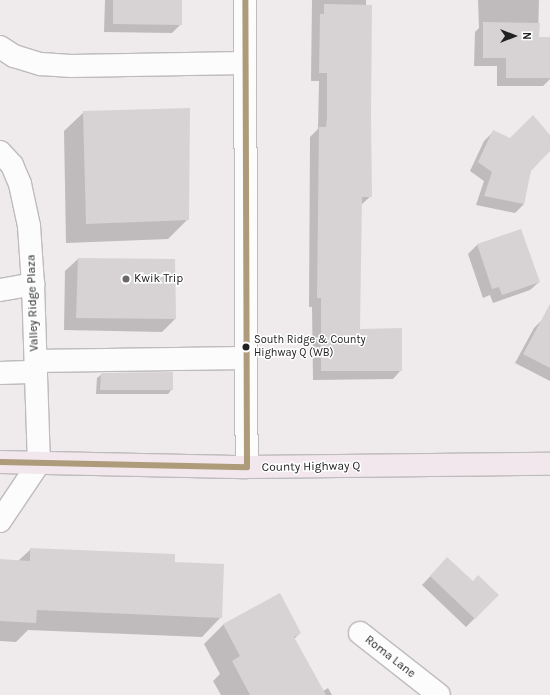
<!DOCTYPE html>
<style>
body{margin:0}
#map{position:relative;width:550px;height:695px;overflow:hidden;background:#efeaec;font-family:Karla,sans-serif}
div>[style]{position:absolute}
.shadow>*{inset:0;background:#0003}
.building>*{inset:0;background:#d7d3d5}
.roads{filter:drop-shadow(1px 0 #bebbbc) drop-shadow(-1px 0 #bebbbc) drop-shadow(0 1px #bebbbc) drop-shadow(0 -1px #bebbbc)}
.minor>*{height:22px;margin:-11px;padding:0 11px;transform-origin:11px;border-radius:11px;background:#fdfcfc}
.major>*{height:22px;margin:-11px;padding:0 11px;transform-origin:11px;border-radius:11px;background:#f2e7ed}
.bus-1>*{height:6px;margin:-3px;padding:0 3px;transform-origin:3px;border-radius:3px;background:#ad9b79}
.dots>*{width:11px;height:11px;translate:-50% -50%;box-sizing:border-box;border:2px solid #fff;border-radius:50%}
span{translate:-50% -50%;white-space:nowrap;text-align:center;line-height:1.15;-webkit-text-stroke:3px #fff;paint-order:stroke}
.bus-label{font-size:11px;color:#212121}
.left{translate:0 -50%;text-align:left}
.poi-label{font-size:12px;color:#212121}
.street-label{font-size:12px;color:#212121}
.north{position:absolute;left:494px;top:16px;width:40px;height:40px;-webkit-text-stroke:3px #fff;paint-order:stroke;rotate:90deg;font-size:11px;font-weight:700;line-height:16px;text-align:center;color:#212121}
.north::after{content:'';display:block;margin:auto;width:14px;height:18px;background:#212121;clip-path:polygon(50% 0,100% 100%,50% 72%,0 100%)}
</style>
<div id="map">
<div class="shadow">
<i style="clip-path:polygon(105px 0,181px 0,181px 24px,172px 33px,104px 32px)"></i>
<i style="clip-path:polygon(312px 0,366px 0,371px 196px,361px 205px,359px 330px,401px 370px,393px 379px,313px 380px,312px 307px,309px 307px,310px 137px,318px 129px,319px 81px,311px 81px)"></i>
<i style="clip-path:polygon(478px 0,539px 0,538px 38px,550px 38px,550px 79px,543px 86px,497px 86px,497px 66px,474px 66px,475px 32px,479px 28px)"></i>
<i style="clip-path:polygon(84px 112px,188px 219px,168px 239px,66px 243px,64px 131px)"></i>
<i style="clip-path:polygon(493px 132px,511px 140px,550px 136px,550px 150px,530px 170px,524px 204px,515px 213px,476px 205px,484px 181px,470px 171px,484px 141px)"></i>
<i style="clip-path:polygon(521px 230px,539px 282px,530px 290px,493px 303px,490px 295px,483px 298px,468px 254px,477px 245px)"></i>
<i style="clip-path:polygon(78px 259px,175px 319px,162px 332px,64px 330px,65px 271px)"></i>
<i style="clip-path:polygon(542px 320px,550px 323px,550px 381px,515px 363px,534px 328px)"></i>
<i style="clip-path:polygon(102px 374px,172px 389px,168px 394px,96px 394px,97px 378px)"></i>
<i style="clip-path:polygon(31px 549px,174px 563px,221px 617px,202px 637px,28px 630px,16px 642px,0 641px,0 560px,18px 561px)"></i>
<i style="clip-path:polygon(439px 567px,498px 595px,466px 627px,422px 585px)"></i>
<i style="clip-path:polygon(279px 594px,300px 633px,294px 639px,323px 691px,328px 688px,332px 695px,221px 695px,213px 681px,220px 674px,204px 644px,223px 625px)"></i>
</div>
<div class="building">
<i style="clip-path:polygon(113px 0,182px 0,182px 25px,113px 24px)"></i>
<i style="clip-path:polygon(324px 4px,372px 5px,371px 116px,372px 197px,362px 197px,360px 329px,402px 328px,402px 371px,321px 371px,321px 298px,317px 298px,319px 127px,326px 127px,327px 117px,327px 73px,319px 73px,320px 14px,324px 14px)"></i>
<i style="clip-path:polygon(483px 22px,540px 23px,539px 37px,550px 37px,550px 78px,506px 78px,506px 58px,483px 58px)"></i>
<i style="clip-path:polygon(190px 108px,189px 220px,86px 224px,83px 111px)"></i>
<i style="clip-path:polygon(533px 115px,550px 135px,550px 151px,531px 171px,524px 204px,484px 196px,492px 172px,478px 162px,493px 130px,510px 138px)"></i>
<i style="clip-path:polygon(521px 229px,540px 282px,502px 295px,499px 287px,492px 289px,477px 244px)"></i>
<i style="clip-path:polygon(78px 258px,175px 259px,176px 319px,76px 318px)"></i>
<i style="clip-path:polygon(550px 304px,550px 368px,523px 354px)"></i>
<i style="clip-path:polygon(173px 372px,173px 390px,100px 390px,101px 373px)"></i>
<i style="clip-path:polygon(30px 548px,175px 554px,175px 562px,224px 564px,222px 618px,37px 610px,36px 623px,0 621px,0 559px,30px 561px)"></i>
<i style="clip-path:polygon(447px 557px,473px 581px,478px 575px,499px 595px,475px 619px,430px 576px)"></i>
<i style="clip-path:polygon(280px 593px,301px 633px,294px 637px,326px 695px,250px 695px,232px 661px,240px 656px,223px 624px)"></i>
</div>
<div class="roads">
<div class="minor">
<i style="left:245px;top:0;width:467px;rotate:89.8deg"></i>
<i style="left:0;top:47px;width:17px;rotate:33deg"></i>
<i style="left:14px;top:56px;width:28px;rotate:17deg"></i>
<i style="left:41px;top:64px;width:30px;rotate:4deg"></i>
<i style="left:71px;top:66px;width:174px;rotate:-1deg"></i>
<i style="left:0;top:152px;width:18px;rotate:47deg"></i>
<i style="left:12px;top:165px;width:21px;rotate:67deg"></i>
<i style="left:20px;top:184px;width:43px;rotate:77.9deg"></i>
<i style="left:29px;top:226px;width:58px;rotate:86.1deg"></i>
<i style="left:33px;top:284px;width:179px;rotate:88.1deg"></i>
<i style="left:39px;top:463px;width:70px;rotate:123.9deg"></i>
<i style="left:0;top:290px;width:34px;rotate:-10deg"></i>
<i style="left:36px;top:361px;width:209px;rotate:-0.8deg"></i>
<i style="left:0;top:373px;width:36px;rotate:-2deg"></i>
<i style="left:360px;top:633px;width:100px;rotate:38.1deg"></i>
</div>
<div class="major">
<i style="left:0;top:462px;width:247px;rotate:1.2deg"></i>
<i style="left:247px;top:467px;width:303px;rotate:-0.6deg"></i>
</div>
</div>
<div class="bus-1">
<i style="left:0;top:462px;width:247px;rotate:1.2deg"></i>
<i style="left:247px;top:467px;width:467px;rotate:-90.2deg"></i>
</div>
<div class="dots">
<i style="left:126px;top:279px;background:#696768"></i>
<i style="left:246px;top:347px;background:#212121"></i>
</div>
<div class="bus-label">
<span class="left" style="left:254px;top:347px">South Ridge &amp; County<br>Highway Q (WB)</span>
</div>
<div class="poi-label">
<span class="left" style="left:134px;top:279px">Kwik Trip</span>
</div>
<div class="street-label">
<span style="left:33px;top:303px;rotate:-92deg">Valley Ridge Plaza</span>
<span style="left:311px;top:467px;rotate:-1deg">County Highway Q</span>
<span style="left:390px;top:657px;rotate:38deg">Roma Lane</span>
</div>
<div class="north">N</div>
</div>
